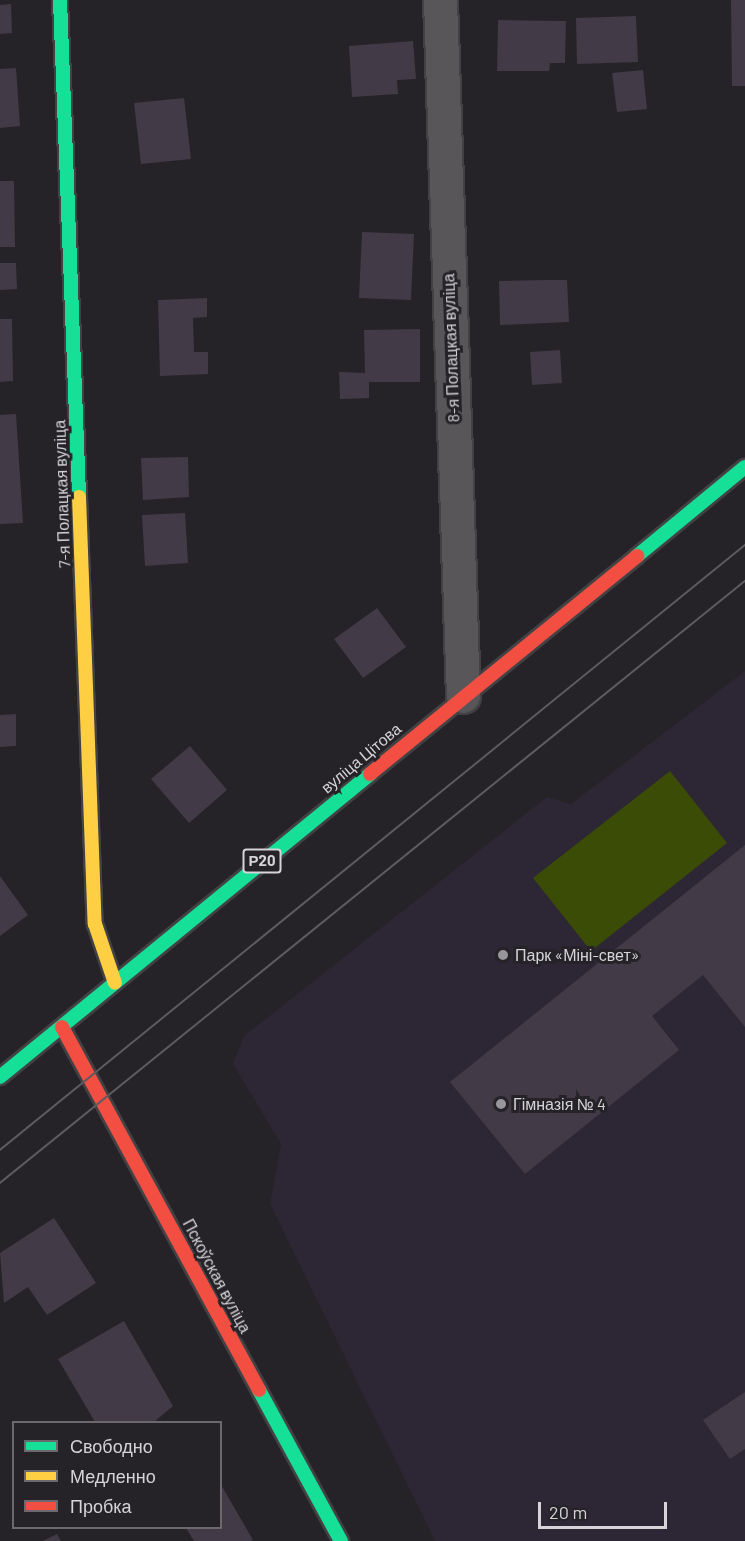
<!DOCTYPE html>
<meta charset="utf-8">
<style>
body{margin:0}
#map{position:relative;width:745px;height:1541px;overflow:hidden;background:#252327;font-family:Barlow,sans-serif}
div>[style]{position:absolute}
.education>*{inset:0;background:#2c2635}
.green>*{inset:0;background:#3b4c06}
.building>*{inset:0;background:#423a47}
.roads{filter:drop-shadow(2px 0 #424144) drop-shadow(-2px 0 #424144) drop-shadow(0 2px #424144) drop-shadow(0 -2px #424144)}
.street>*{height:33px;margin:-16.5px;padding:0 16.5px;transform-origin:16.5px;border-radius:16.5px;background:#585659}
.fast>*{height:14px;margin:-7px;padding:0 7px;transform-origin:7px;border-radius:7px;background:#16e098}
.slow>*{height:14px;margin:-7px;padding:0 7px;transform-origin:7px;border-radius:7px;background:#ffcf43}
.jam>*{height:14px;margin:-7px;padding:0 7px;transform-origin:7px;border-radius:7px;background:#f24e42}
.tram>*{height:1.5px;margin:-0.75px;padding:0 0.75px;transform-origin:0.75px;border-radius:0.75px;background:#5c5b5e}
.dots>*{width:16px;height:16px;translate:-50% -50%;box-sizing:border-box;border:3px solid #252228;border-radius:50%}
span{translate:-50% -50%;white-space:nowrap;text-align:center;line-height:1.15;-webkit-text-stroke:6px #252228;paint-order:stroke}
.shield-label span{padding:2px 4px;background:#252228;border:2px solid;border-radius:4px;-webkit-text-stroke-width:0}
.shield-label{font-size:15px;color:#d6d4d8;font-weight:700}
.street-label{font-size:16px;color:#d6d4d8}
.poi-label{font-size:16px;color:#d6d4d8}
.left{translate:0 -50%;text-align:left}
.legend{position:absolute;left:12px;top:1421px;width:210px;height:108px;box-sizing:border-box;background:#252228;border:2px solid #6c696e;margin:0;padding:8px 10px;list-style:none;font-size:18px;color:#d6d4d8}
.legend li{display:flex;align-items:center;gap:12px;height:30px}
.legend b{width:30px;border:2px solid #6c696e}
.scale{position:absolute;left:538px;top:1502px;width:129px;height:27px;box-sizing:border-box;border:3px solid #d6d4d8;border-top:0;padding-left:8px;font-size:18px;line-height:21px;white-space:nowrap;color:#d6d4d8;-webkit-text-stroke:4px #252228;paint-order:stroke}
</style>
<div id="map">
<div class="education">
<i style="clip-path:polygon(745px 671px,745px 1541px,435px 1541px,270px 1204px,281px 1144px,233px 1064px,244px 1036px,547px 797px,571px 804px)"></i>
</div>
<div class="green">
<i style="clip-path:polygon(670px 771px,727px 843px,591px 951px,533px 878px)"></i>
</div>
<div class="building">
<i style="clip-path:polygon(731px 0,745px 0,745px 86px,732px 86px)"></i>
<i style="clip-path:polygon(11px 4px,12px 33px,0 34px,0 5px)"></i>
<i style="clip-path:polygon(636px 16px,638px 62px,577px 64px,576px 18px)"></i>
<i style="clip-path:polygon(498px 20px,566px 21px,565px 63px,550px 63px,549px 71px,497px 71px)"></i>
<i style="clip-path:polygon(413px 41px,416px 79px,397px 80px,398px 94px,352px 97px,349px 46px)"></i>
<i style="clip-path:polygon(16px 68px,20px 126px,0 128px,0 69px)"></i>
<i style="clip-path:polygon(643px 70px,647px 109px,617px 112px,612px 73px)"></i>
<i style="clip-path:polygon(184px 98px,191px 159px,141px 164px,134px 103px)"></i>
<i style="clip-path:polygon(0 181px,14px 181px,15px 247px,0 247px)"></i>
<i style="clip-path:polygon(362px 232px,414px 234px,411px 300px,359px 298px)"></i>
<i style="clip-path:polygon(0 263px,16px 263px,17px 289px,0 290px)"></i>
<i style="clip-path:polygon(545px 280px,567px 280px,569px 322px,500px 325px,499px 281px)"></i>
<i style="clip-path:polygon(207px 298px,207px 317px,193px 318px,194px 352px,208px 352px,208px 374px,160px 376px,158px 300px)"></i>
<i style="clip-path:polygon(0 319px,12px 319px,13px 381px,0 382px)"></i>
<i style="clip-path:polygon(420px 329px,420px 382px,369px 382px,369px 398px,340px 399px,339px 372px,365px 373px,364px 330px)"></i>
<i style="clip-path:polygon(560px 350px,562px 383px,532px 385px,530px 352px)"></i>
<i style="clip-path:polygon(16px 414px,23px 523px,0 524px,0 415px)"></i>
<i style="clip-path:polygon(188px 457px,189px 497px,143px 500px,141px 458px)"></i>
<i style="clip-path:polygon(185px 513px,188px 563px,145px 566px,142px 515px)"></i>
<i style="clip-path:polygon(377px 608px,406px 647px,363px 678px,334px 639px)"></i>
<i style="clip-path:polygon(16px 714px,16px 746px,0 747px,0 715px)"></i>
<i style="clip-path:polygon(190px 746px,227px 790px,189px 823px,151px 779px)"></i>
<i style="clip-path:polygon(745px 845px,745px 1027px,703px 975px,652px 1016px,679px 1050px,525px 1174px,450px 1082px)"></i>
<i style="clip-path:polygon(0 876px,28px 915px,0 936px)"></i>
<i style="clip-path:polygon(54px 1218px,96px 1283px,47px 1315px,28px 1287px,4px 1303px,0 1253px)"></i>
<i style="clip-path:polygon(124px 1321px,173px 1406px,154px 1422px,95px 1422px,58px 1359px)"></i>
<i style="clip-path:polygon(745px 1392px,745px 1449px,730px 1459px,703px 1420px)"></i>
<i style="clip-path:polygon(220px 1483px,253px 1540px,250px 1541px,194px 1541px,186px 1528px,220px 1528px)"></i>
<i style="clip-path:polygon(57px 1534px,61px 1541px,43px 1541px)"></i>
</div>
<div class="roads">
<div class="street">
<i style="left:440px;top:0;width:696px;rotate:88.11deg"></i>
</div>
<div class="fast">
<i style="left:60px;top:0;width:497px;rotate:87.8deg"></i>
<i style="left:637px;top:556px;width:140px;rotate:-39.5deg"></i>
<i style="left:0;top:1077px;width:478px;rotate:-39.3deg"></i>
<i style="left:259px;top:1390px;width:172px;rotate:61.5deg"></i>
</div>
<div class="slow">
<i style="left:79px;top:497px;width:427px;rotate:87.9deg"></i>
<i style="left:95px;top:924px;width:62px;rotate:71.3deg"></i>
</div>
<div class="jam">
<i style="left:370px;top:774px;width:345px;rotate:-39.2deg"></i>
<i style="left:62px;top:1027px;width:413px;rotate:61.5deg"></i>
</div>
</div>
<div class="tram">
<i style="left:0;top:1150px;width:960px;rotate:-39.08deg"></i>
<i style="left:0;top:1183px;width:958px;rotate:-38.94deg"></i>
</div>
<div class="dots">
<i style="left:503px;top:955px;background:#98969a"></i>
<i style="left:501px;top:1104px;background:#98969a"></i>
</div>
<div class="shield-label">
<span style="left:262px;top:861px">Р20</span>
</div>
<div class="street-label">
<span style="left:451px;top:348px;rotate:-92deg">8-я Полацкая вуліца</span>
<span style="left:62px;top:494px;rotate:-92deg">7-я Полацкая вуліца</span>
<span style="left:361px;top:758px;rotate:-40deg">вуліца Цітова</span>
<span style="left:217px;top:1276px;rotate:62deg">Пскоўская вуліца</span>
</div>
<div class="poi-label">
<span class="left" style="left:515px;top:955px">Парк «Міні-свет»</span>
<span class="left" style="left:513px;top:1104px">Гімназія № 4</span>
</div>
<ul class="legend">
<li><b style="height:8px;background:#16e098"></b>Свободно</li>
<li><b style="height:8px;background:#ffcf43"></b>Медленно</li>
<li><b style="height:8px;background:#f24e42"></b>Пробка</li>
</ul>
<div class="scale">20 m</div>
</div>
